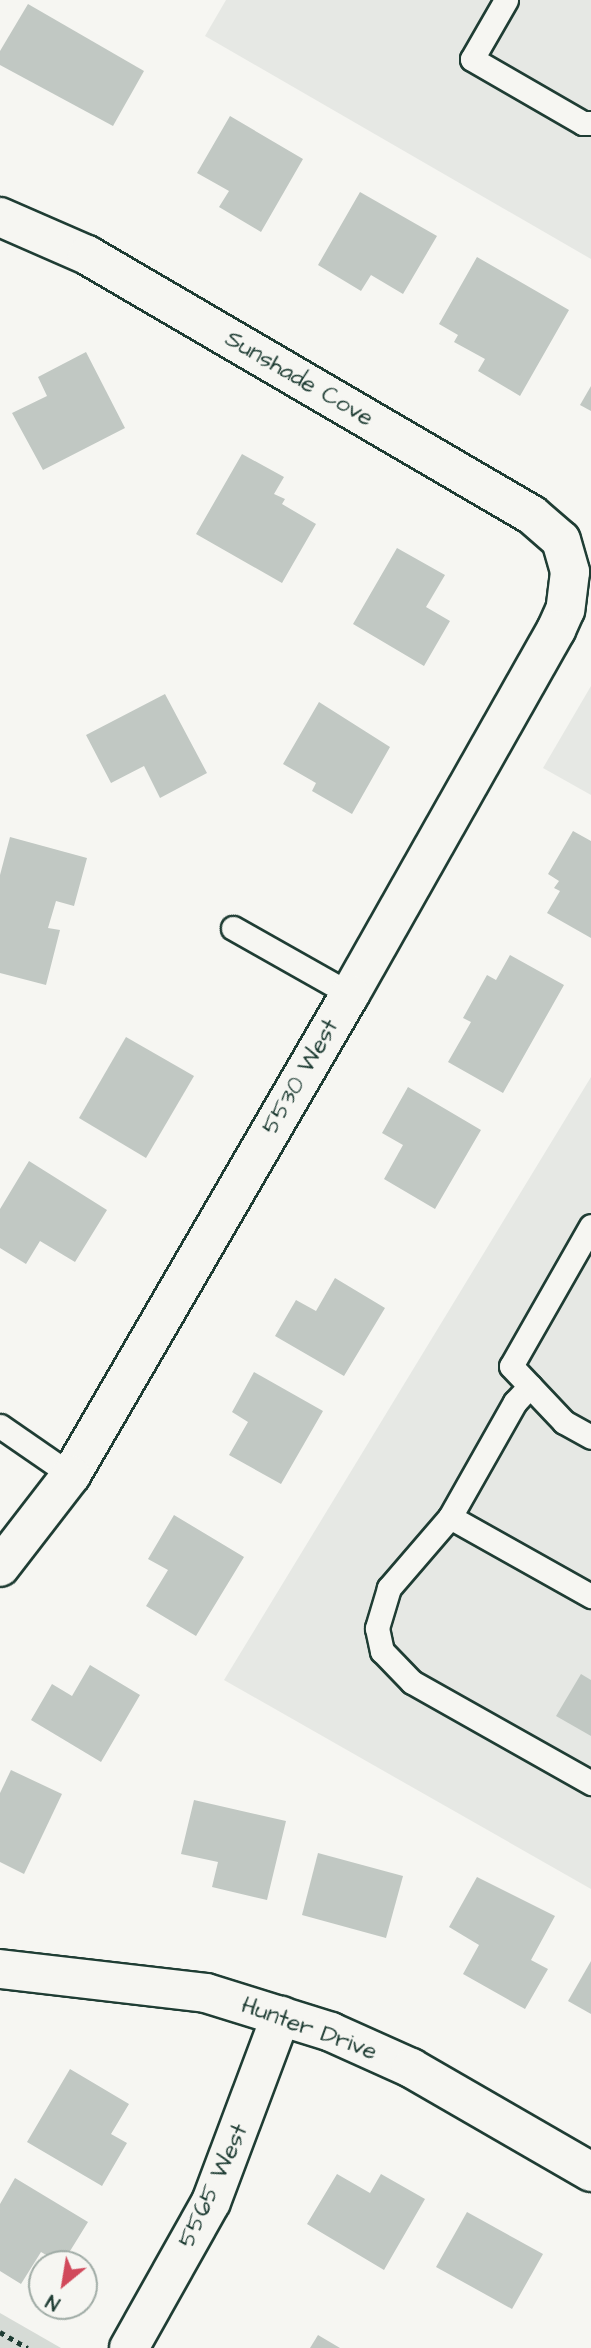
<!DOCTYPE html>
<style>
body{margin:0}
#map{position:relative;width:591px;height:2348px;overflow:hidden;background:#f6f6f2;font-family:"Architects Daughter",sans-serif}
div>[style]{position:absolute}
.built>*{inset:0;background:#e6e8e4}
.green>*{inset:0;background:#d6dbd6}
.building>*{inset:0;background:#c1c8c3}
.path>*{height:4.5px;margin-top:-2.25px;transform-origin:0;background:repeating-linear-gradient(90deg,#1f3d34 0 5px,transparent 0 10px)}
.roads{filter:drop-shadow(2px 0 #1f3d34) drop-shadow(-2px 0 #1f3d34) drop-shadow(0 2px #1f3d34) drop-shadow(0 -2px #1f3d34)}
.lane>*{height:23px;margin:-11.5px;padding:0 11.5px;transform-origin:11.5px;border-radius:11.5px;background:#f6f6f2}
.street>*{height:38px;margin:-19px;padding:0 19px;transform-origin:19px;border-radius:19px;background:#f6f6f2}
span{translate:-50% -50%;white-space:nowrap;text-align:center;line-height:1.15;-webkit-text-stroke:5px #f6f6f2;paint-order:stroke}
.street-label{font-size:24px;color:#1f3d34}
.north{position:absolute;left:28px;top:2250px;width:70px;height:70px;box-sizing:border-box;background:#f6f6f2;border:2px solid #a0aca6;border-radius:50%;rotate:210deg;font-size:19px;font-weight:700;line-height:28px;text-align:center;color:#1f3d34}
.north::after{content:'';display:block;margin:auto;width:24px;height:32px;background:#d1495b;clip-path:polygon(50% 0,100% 100%,50% 72%,0 100%)}
</style>
<div id="map">
<div class="built">
<i style="clip-path:polygon(226px 0,591px 0,591px 259px,205px 36px)"></i>
<i style="clip-path:polygon(591px 686px,591px 795px,543px 768px)"></i>
<i style="clip-path:polygon(591px 1077px,591px 1889px,224px 1680px)"></i>
</div>
<div class="green">
<i style="clip-path:polygon(0 2313px,61px 2348px,0 2348px)"></i>
</div>
<div class="building">
<i style="clip-path:polygon(28px 4px,144px 71px,113px 126px,0 65px,0 51px)"></i>
<i style="clip-path:polygon(230px 116px,303px 159px,261px 232px,219px 207px,229px 191px,197px 173px)"></i>
<i style="clip-path:polygon(360px 192px,437px 236px,403px 294px,371px 275px,361px 291px,318px 265px)"></i>
<i style="clip-path:polygon(477px 257px,569px 310px,520px 396px,478px 371px,485px 359px,454px 342px,458px 335px,439px 324px)"></i>
<i style="clip-path:polygon(86px 352px,125px 428px,43px 470px,12px 413px,47px 396px,38px 377px)"></i>
<i style="clip-path:polygon(591px 386px,591px 411px,580px 405px)"></i>
<i style="clip-path:polygon(242px 454px,284px 477px,274px 494px,285px 499px,282px 504px,316px 524px,282px 583px,196px 534px)"></i>
<i style="clip-path:polygon(397px 548px,445px 575px,426px 607px,450px 621px,424px 666px,353px 624px)"></i>
<i style="clip-path:polygon(165px 694px,207px 773px,160px 798px,144px 766px,111px 783px,86px 735px)"></i>
<i style="clip-path:polygon(319px 702px,390px 747px,352px 814px,312px 791px,316px 783px,283px 764px)"></i>
<i style="clip-path:polygon(573px 831px,591px 841px,591px 938px,547px 913px,560px 891px,554px 888px,559px 881px,548px 874px)"></i>
<i style="clip-path:polygon(10px 837px,87px 858px,74px 906px,56px 901px,48px 928px,60px 930px,46px 985px,0 973px,0 875px)"></i>
<i style="clip-path:polygon(510px 955px,564px 985px,503px 1093px,448px 1062px,471px 1022px,463px 1018px,487px 975px,496px 980px)"></i>
<i style="clip-path:polygon(126px 1037px,194px 1076px,146px 1158px,79px 1118px)"></i>
<i style="clip-path:polygon(408px 1087px,481px 1130px,435px 1209px,384px 1179px,403px 1145px,382px 1133px)"></i>
<i style="clip-path:polygon(29px 1161px,107px 1210px,75px 1262px,40px 1241px,26px 1264px,0 1248px,0 1209px)"></i>
<i style="clip-path:polygon(335px 1278px,385px 1308px,344px 1376px,275px 1336px,296px 1300px,316px 1311px)"></i>
<i style="clip-path:polygon(254px 1372px,323px 1411px,281px 1484px,229px 1455px,248px 1422px,232px 1412px)"></i>
<i style="clip-path:polygon(174px 1515px,244px 1557px,196px 1636px,146px 1606px,168px 1570px,148px 1559px)"></i>
<i style="clip-path:polygon(90px 1665px,140px 1695px,101px 1762px,31px 1720px,52px 1684px,72px 1696px)"></i>
<i style="clip-path:polygon(581px 1674px,591px 1680px,591px 1736px,556px 1716px)"></i>
<i style="clip-path:polygon(11px 1770px,62px 1794px,24px 1874px,0 1862px,0 1793px)"></i>
<i style="clip-path:polygon(194px 1800px,286px 1821px,267px 1900px,212px 1887px,218px 1862px,181px 1854px)"></i>
<i style="clip-path:polygon(318px 1853px,403px 1876px,386px 1938px,302px 1915px)"></i>
<i style="clip-path:polygon(477px 1877px,555px 1916px,531px 1960px,548px 1969px,525px 2009px,463px 1974px,479px 1945px,449px 1927px)"></i>
<i style="clip-path:polygon(591px 1961px,591px 2014px,568px 2001px)"></i>
<i style="clip-path:polygon(70px 2069px,129px 2104px,111px 2134px,127px 2143px,102px 2186px,27px 2142px)"></i>
<i style="clip-path:polygon(337px 2174px,370px 2193px,381px 2174px,425px 2199px,384px 2270px,307px 2224px)"></i>
<i style="clip-path:polygon(15px 2178px,88px 2222px,62px 2264px,41px 2252px,21px 2284px,0 2271px,0 2204px)"></i>
<i style="clip-path:polygon(467px 2212px,543px 2254px,512px 2309px,436px 2267px)"></i>
<i style="clip-path:polygon(318px 2335px,340px 2348px,310px 2348px)"></i>
</div>
<div class="path">
<i style="left:0;top:2332px;width:32px;rotate:30deg"></i>
</div>
<div class="roads">
<div class="lane">
<i style="left:506px;top:0;width:68px;rotate:120deg"></i>
<i style="left:472px;top:59px;width:128px;rotate:30deg"></i>
<i style="left:583px;top:123px;width:8px"></i>
<i style="left:233px;top:928px;width:134px;rotate:29.4deg"></i>
<i style="left:591px;top:1226px;width:161px;rotate:119.7deg"></i>
<i style="left:511px;top:1366px;width:77px;rotate:46.6deg"></i>
<i style="left:564px;top:1422px;width:31px;rotate:29deg"></i>
<i style="left:530px;top:1386px;width:22px;rotate:133deg"></i>
<i style="left:515px;top:1402px;width:132px;rotate:119.5deg"></i>
<i style="left:450px;top:1517px;width:162px;rotate:29.3deg"></i>
<i style="left:0;top:1426px;width:86px;rotate:34.6deg"></i>
<i style="left:450px;top:1517px;width:94px;rotate:130.7deg"></i>
<i style="left:389px;top:1588px;width:42px;rotate:106.7deg"></i>
<i style="left:377px;top:1628px;width:24px;rotate:78deg"></i>
<i style="left:382px;top:1651px;width:43px;rotate:45.9deg"></i>
<i style="left:412px;top:1682px;width:206px;rotate:29.4deg"></i>
</div>
<div class="street">
<i style="left:0;top:217px;width:95px;rotate:23.6deg"></i>
<i style="left:87px;top:255px;width:515px;rotate:30.3deg"></i>
<i style="left:532px;top:515px;width:38px;rotate:41deg"></i>
<i style="left:561px;top:540px;width:33px;rotate:74deg"></i>
<i style="left:570px;top:572px;width:38px;rotate:97deg"></i>
<i style="left:565px;top:610px;width:22px;rotate:114deg"></i>
<i style="left:556px;top:630px;width:418px;rotate:119.5deg"></i>
<i style="left:350px;top:994px;width:556px;rotate:120.12deg"></i>
<i style="left:71px;top:1475px;width:116px;rotate:127.7deg"></i>
<i style="left:0;top:1969px;width:207px;rotate:6.6deg"></i>
<i style="left:206px;top:1993px;width:131px;rotate:17.3deg"></i>
<i style="left:331px;top:2032px;width:88px;rotate:24.2deg"></i>
<i style="left:411px;top:2068px;width:208px;rotate:30deg"></i>
<i style="left:129px;top:2348px;width:167px;rotate:-60.7deg"></i>
<i style="left:211px;top:2202px;width:199px;rotate:-69.4deg"></i>
</div>
</div>
<div class="street-label">
<span style="left:299px;top:379px;rotate:30deg">Sunshade Cove</span>
<span style="left:301px;top:1077px;rotate:-60deg">5530 West</span>
<span style="left:309px;top:2029px;rotate:20deg">Hunter Drive</span>
<span style="left:214px;top:2186px;rotate:-65deg">5565 West</span>
</div>
<div class="north">N</div>
</div>
